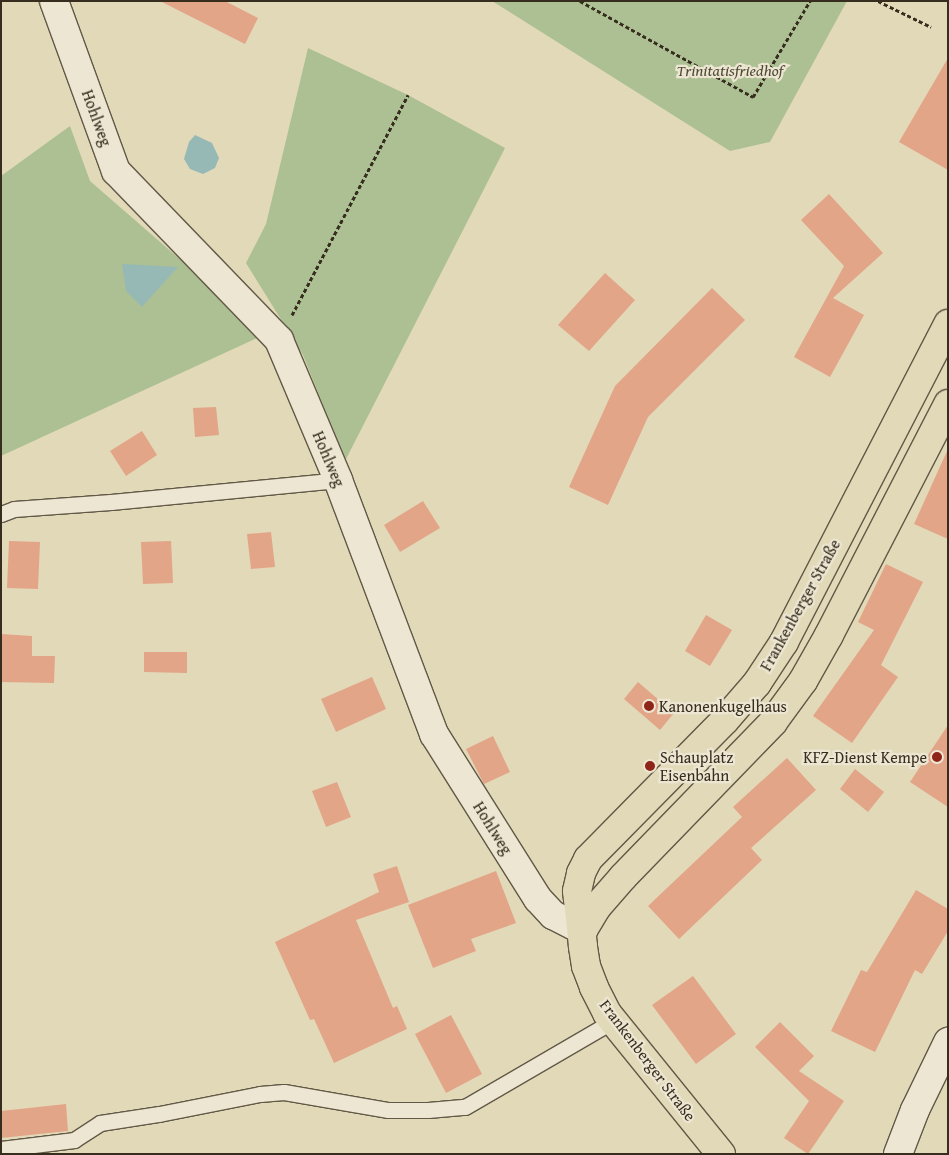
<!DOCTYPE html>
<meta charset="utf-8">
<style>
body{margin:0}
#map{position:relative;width:949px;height:1155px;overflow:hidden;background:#e2d9b9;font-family:"Gentium Book Plus",serif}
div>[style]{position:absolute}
.green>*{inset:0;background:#adc094}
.water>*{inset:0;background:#96b9b5}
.building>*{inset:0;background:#e2a587}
.path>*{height:3px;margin-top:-1.5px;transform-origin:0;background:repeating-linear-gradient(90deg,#372d1f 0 4px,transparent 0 6.5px)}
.roads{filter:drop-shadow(1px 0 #625846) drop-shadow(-1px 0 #625846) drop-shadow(0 1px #625846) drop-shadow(0 -1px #625846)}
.lane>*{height:15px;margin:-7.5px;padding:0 7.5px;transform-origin:7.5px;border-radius:7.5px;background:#ece6d2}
.street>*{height:28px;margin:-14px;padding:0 14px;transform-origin:14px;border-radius:14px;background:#ece6d2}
.primary>*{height:28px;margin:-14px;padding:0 14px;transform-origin:14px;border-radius:14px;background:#e2d9b9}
.dots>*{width:14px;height:14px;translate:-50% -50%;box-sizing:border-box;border:2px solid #ece6d2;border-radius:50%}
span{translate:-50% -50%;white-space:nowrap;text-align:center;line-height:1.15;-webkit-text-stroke:4.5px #ece6d2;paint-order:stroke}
.park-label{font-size:16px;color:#4f4a36;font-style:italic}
.street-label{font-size:16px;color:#372d1f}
.poi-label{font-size:16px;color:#372d1f}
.left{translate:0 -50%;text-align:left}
.right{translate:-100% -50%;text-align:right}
.frame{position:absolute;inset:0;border:2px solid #372d1f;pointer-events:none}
</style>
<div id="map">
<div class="green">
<i style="clip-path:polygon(492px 1px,847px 1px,770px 142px,730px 151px)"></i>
<i style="clip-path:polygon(308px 48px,408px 95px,505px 148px,345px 461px,303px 355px,246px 263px,266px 224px)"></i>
<i style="clip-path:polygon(70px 126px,90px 181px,266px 334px,1px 456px,1px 176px)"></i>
</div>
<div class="water">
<i style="clip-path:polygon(195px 135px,212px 143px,219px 158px,215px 168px,203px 174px,190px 169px,184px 159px,189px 142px)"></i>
<i style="clip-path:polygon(122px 264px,178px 267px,142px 307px,126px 291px)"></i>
</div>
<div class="building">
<i style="clip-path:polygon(160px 1px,225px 1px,258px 18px,245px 44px)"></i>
<i style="clip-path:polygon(948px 58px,948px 170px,899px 142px)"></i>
<i style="clip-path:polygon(829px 194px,883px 253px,833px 298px,864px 315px,830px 377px,794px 357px,844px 266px,801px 220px)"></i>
<i style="clip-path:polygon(605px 273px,635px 300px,589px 351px,558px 325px)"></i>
<i style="clip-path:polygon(712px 288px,745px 320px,648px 417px,608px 505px,569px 487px,615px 386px)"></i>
<i style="clip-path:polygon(216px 407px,219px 435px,195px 437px,193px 408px)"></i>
<i style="clip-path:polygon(142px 431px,157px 455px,126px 476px,110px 451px)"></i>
<i style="clip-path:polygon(948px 449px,948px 539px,914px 524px)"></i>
<i style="clip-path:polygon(423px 501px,440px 528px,400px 552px,384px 525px)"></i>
<i style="clip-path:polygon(271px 532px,275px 567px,251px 569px,247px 534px)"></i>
<i style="clip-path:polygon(9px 541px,40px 542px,38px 589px,7px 588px)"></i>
<i style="clip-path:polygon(171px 541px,173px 583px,143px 584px,141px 542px)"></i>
<i style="clip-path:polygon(886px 564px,923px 582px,881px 665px,898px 677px,852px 743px,813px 716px,874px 630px,858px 622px)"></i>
<i style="clip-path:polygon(706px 615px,732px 630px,710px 666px,685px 651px)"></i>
<i style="clip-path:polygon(1px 634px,32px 636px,32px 656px,55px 656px,54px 683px,1px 682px)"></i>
<i style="clip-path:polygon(144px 652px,187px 652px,187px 673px,144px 672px)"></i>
<i style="clip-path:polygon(372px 677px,386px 709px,336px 732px,321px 699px)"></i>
<i style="clip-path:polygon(638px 682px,674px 713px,660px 730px,624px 699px)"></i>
<i style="clip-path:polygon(948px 725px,948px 807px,910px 782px)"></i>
<i style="clip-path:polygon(493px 736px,510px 772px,484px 784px,466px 749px)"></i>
<i style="clip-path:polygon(787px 758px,816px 790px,751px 848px,762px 860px,679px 939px,648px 906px,742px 817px,733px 807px)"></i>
<i style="clip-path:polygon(855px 769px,884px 792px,868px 812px,840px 789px)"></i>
<i style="clip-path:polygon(337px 782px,351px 817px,326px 827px,312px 791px)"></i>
<i style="clip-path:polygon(397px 866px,409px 902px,356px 920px,393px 1008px,397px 1006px,407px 1029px,334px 1063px,314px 1019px,310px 1020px,275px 942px,379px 892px,373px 874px)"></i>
<i style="clip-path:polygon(496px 871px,516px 923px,471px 939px,476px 951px,433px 968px,408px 905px)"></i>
<i style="clip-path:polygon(916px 890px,948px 909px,948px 931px,922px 974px,915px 970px,875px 1052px,831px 1031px,861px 970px,867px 972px)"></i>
<i style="clip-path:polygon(693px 976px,736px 1034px,696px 1064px,652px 1005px)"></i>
<i style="clip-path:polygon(451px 1015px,482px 1074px,446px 1093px,415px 1034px)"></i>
<i style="clip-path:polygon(780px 1022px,814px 1056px,799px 1071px,844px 1101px,808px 1154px,784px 1138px,809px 1101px,755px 1047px)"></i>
<i style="clip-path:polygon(66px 1104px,68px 1131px,1px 1138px,1px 1111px)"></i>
</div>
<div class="path">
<i style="left:580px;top:1px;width:198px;rotate:29deg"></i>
<i style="left:753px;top:97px;width:112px;rotate:-59.3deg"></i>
<i style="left:878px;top:1px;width:59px;rotate:26.1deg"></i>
<i style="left:292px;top:315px;width:249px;rotate:-62.2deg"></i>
</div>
<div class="roads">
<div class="lane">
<i style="left:1px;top:514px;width:14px;rotate:-21deg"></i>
<i style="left:14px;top:509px;width:97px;rotate:-4.1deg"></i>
<i style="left:111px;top:502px;width:228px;rotate:-5.5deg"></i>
<i style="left:1px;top:1149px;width:74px;rotate:-7deg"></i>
<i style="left:74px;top:1140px;width:31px;rotate:-33deg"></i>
<i style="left:100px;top:1123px;width:60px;rotate:-8.7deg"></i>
<i style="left:159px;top:1114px;width:103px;rotate:-11.2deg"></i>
<i style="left:260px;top:1094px;width:24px;rotate:-5deg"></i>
<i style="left:284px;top:1092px;width:106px;rotate:9.8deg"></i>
<i style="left:388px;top:1110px;width:40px"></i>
<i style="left:428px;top:1110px;width:37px;rotate:-5deg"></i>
<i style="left:465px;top:1107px;width:171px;rotate:-30.2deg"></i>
</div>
<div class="street">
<i style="left:54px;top:1px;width:181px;rotate:70deg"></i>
<i style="left:116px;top:171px;width:235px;rotate:46deg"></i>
<i style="left:279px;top:340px;width:152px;rotate:67.1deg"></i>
<i style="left:338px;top:480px;width:272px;rotate:69.3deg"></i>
<i style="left:434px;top:734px;width:195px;rotate:57.8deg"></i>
<i style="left:538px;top:899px;width:22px;rotate:47deg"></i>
<i style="left:553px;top:915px;width:34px;rotate:27deg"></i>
<i style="left:898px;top:1154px;width:47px;rotate:-68.9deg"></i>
<i style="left:915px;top:1110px;width:76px;rotate:-64.1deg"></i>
</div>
<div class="primary">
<i style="left:583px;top:930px;width:26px;rotate:-59deg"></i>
<i style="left:596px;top:908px;width:41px;rotate:-48.9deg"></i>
<i style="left:623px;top:877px;width:216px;rotate:-45.9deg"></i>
<i style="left:773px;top:722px;width:51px;rotate:-53.8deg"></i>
<i style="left:803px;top:681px;width:53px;rotate:-60.5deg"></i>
<i style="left:829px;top:635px;width:260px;rotate:-62.7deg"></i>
<i style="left:721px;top:1154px;width:181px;rotate:-129deg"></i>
<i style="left:607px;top:1013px;width:29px;rotate:-117deg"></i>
<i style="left:594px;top:987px;width:22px;rotate:-111deg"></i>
<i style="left:586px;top:966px;width:20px;rotate:-99deg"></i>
<i style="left:583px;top:946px;width:55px;rotate:-96.2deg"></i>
<i style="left:577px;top:891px;width:18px;rotate:-77deg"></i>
<i style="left:581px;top:873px;width:16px;rotate:-63deg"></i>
<i style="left:588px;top:859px;width:195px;rotate:-45.4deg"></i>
<i style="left:725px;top:720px;width:49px;rotate:-49.1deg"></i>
<i style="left:757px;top:683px;width:49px;rotate:-56.6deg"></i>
<i style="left:784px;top:642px;width:358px;rotate:-62.7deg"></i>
</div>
</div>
<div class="dots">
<i style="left:649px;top:706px;background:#8f2418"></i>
<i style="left:937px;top:757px;background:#8f2418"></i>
<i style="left:650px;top:766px;background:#8f2418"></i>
</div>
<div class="park-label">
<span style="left:730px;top:70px">Trinitatisfriedhof</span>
</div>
<div class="street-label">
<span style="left:97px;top:118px;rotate:70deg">Hohlweg</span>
<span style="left:329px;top:459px;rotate:67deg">Hohlweg</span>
<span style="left:800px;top:605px;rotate:-61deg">Frankenberger Straße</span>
<span style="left:493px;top:828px;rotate:58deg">Hohlweg</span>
<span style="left:648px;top:1060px;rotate:53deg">Frankenberger Straße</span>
</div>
<div class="poi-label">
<span class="left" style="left:659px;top:706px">Kanonenkugelhaus</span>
<span class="left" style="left:660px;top:766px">Schauplatz<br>Eisenbahn</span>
<span class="right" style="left:927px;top:757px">KFZ-Dienst Kempe</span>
</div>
<div class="frame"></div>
</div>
